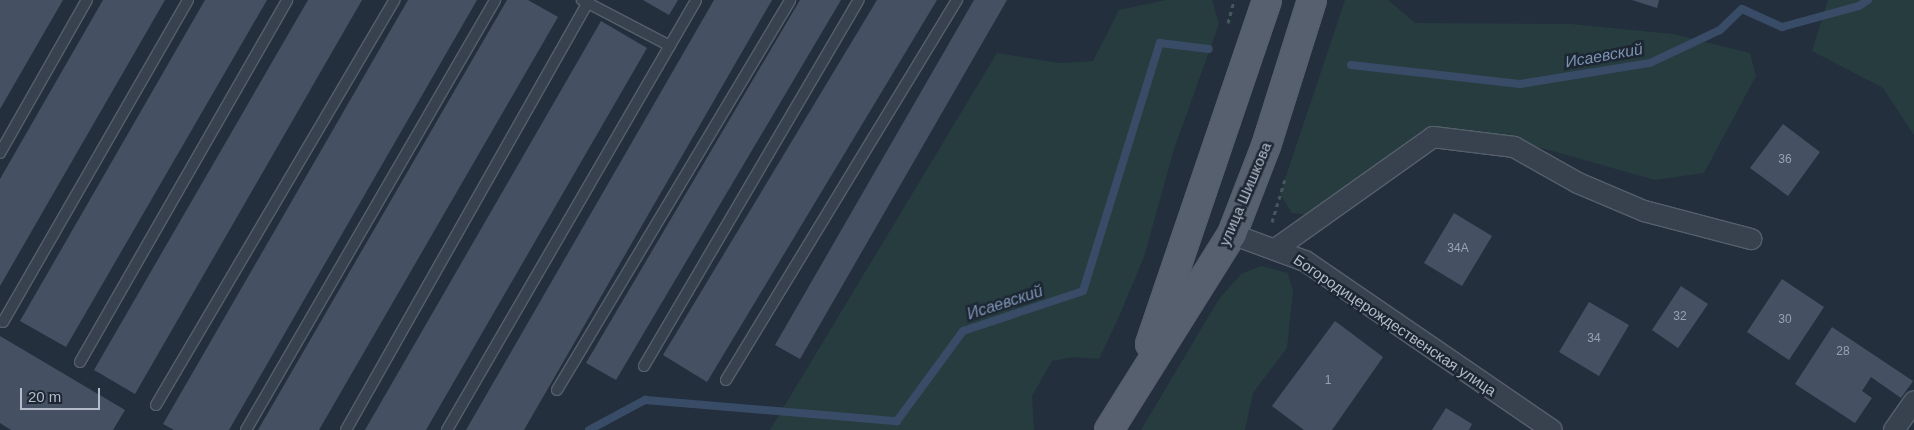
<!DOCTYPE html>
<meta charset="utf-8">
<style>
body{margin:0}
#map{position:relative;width:1914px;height:430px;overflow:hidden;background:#242f3e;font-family:Arial,sans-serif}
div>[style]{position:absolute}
.green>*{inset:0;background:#263c3f}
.stream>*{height:8px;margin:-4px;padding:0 4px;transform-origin:4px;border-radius:4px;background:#394c67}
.building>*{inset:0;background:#455162}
.path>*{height:3px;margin-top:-1.5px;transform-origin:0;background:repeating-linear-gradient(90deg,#44595c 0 4px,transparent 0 8px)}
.roads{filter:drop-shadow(1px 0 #565f6c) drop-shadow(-1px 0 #565f6c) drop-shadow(0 1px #565f6c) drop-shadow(0 -1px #565f6c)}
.service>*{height:10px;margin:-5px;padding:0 5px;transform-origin:5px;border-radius:5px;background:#38414e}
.minor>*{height:20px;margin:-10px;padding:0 10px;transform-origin:10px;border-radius:10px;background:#38414e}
.primary>*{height:28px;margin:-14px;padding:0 14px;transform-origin:14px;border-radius:14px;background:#56606e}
span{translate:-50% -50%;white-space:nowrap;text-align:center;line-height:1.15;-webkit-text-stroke:5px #1d2633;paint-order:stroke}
.number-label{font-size:12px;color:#98a1af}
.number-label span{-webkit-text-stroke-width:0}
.street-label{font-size:15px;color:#b4bcc9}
.water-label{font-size:16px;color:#7c92b1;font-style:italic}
.scale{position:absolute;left:20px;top:388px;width:80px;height:22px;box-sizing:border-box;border:2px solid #b4bcc9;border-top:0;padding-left:6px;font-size:15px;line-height:18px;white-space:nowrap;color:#b4bcc9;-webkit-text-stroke:4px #1d2633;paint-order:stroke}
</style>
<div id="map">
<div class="green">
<i style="clip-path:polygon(1166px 0,1212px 0,1219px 24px,1174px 149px,1144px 257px,1117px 321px,1099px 359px,1074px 357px,1052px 361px,1032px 396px,1034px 430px,770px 430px,997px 53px,1059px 63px,1093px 61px,1119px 10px)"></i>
<i style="clip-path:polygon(1345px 0,1388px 0,1415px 23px,1571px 24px,1673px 34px,1750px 53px,1756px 76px,1704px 173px,1655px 180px,1489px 133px,1457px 130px,1311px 215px,1292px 213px,1280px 194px)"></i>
<i style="clip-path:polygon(1828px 0,1914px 0,1914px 135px,1883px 88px,1812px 51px)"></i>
<i style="clip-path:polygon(1261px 266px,1288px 273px,1293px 291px,1287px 348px,1253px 393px,1245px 430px,1141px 430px,1219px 299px,1241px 274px)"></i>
</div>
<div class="stream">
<i style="left:1351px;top:65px;width:170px;rotate:6.4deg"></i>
<i style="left:1520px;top:84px;width:132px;rotate:-9.2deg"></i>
<i style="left:1650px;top:63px;width:77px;rotate:-25.2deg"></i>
<i style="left:1720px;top:30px;width:30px;rotate:-44deg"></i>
<i style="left:1742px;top:9px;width:44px;rotate:24.2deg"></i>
<i style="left:1782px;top:27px;width:80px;rotate:-15.3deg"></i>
<i style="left:1859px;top:6px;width:11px;rotate:-34deg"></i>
<i style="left:589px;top:430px;width:64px;rotate:-28.2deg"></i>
<i style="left:645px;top:400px;width:253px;rotate:4.8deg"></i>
<i style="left:897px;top:421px;width:112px;rotate:-53.7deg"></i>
<i style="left:963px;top:331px;width:126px;rotate:-18.4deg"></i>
<i style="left:1083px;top:291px;width:260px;rotate:-72.8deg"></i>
<i style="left:1160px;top:43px;width:49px;rotate:7deg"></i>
</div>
<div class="building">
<i style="clip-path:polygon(0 0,63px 0,0 109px)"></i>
<i style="clip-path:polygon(103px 0,165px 0,0 286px,0 179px)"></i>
<i style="clip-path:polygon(205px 0,267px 0,66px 347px,20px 321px)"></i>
<i style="clip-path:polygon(308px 0,362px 0,135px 394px,94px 370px)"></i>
<i style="clip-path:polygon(408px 0,477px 0,229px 430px,174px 430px,163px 424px)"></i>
<i style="clip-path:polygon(507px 0,528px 0,558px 17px,319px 430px,258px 430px)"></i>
<i style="clip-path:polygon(643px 0,678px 0,669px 15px)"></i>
<i style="clip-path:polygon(714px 0,772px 0,524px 430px,466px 430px)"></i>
<i style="clip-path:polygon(800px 0,841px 0,616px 380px,586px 363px)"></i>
<i style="clip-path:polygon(877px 0,937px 0,707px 382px,663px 355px)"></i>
<i style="clip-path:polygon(974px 0,1007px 0,800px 359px,775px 345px)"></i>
<i style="clip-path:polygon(1632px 0,1659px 0,1657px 8px)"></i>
<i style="clip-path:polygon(601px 21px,647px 48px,426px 430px,365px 430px)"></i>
<i style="clip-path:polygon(1783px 124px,1820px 152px,1788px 196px,1750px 168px)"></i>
<i style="clip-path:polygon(1454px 213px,1492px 236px,1462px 286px,1424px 263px)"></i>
<i style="clip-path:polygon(1782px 279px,1824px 307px,1789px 360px,1747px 332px)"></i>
<i style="clip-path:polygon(1681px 286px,1708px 304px,1678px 348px,1652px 330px)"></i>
<i style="clip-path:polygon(1589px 302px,1629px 325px,1599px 376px,1559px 352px)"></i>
<i style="clip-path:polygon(1335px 321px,1383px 357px,1332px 430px,1304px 430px,1272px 406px)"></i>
<i style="clip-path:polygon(1832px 327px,1913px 381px,1901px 398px,1871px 377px,1862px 391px,1872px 398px,1855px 423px,1795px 384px)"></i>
<i style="clip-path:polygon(0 336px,125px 410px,113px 430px,11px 430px,0 423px)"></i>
<i style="clip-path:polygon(1446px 408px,1472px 424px,1469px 430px,1432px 430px)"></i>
</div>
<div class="path">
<i style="left:1228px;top:23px;width:24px;rotate:-75deg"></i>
<i style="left:1272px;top:222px;width:48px;rotate:-73.1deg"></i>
</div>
<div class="roads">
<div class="service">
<i style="left:582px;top:0;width:99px;rotate:27.6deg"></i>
<i style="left:0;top:153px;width:176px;rotate:-60.4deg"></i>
<i style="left:3px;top:322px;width:371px;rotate:-60.1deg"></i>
<i style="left:80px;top:362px;width:417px;rotate:-60.2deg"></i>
<i style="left:644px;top:366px;width:424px;rotate:-59.6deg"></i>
<i style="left:726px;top:380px;width:445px;rotate:-58.7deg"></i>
<i style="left:557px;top:390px;width:454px;rotate:-59.1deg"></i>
<i style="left:156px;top:405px;width:470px;rotate:-59.5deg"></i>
<i style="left:246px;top:430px;width:497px;rotate:-59.9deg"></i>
<i style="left:346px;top:430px;width:494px;rotate:-60.5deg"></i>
<i style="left:447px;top:430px;width:496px;rotate:-59.9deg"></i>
</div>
<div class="minor">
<i style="left:1232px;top:234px;width:78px;rotate:20.3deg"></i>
<i style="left:1305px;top:261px;width:299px;rotate:34.4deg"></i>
<i style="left:1277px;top:248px;width:191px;rotate:-35.4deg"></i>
<i style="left:1433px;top:137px;width:82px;rotate:7deg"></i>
<i style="left:1514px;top:147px;width:73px;rotate:29.4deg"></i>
<i style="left:1578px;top:183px;width:72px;rotate:23deg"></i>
<i style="left:1644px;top:211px;width:111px;rotate:14.7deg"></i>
<i style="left:1894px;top:430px;width:35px;rotate:-55deg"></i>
</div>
<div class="primary">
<i style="left:1150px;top:344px;width:363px;rotate:-71.2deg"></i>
<i style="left:1109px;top:430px;width:231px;rotate:-57.9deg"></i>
<i style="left:1232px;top:234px;width:94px;rotate:-68.9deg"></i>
<i style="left:1266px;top:146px;width:153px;rotate:-72.5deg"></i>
</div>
</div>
<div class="number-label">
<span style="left:1785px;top:160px">36</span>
<span style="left:1458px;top:249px">34А</span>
<span style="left:1680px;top:317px">32</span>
<span style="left:1785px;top:320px">30</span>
<span style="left:1594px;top:339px">34</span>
<span style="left:1843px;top:352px">28</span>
<span style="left:1328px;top:381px">1</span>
</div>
<div class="street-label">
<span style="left:1245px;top:194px;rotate:-67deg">улица Шишкова</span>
<span style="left:1395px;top:325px;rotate:34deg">Богородицерождественская улица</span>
</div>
<div class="water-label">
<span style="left:1604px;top:56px;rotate:-10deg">Исаевский</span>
<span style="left:1005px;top:303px;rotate:-18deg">Исаевский</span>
</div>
<div class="scale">20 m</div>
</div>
